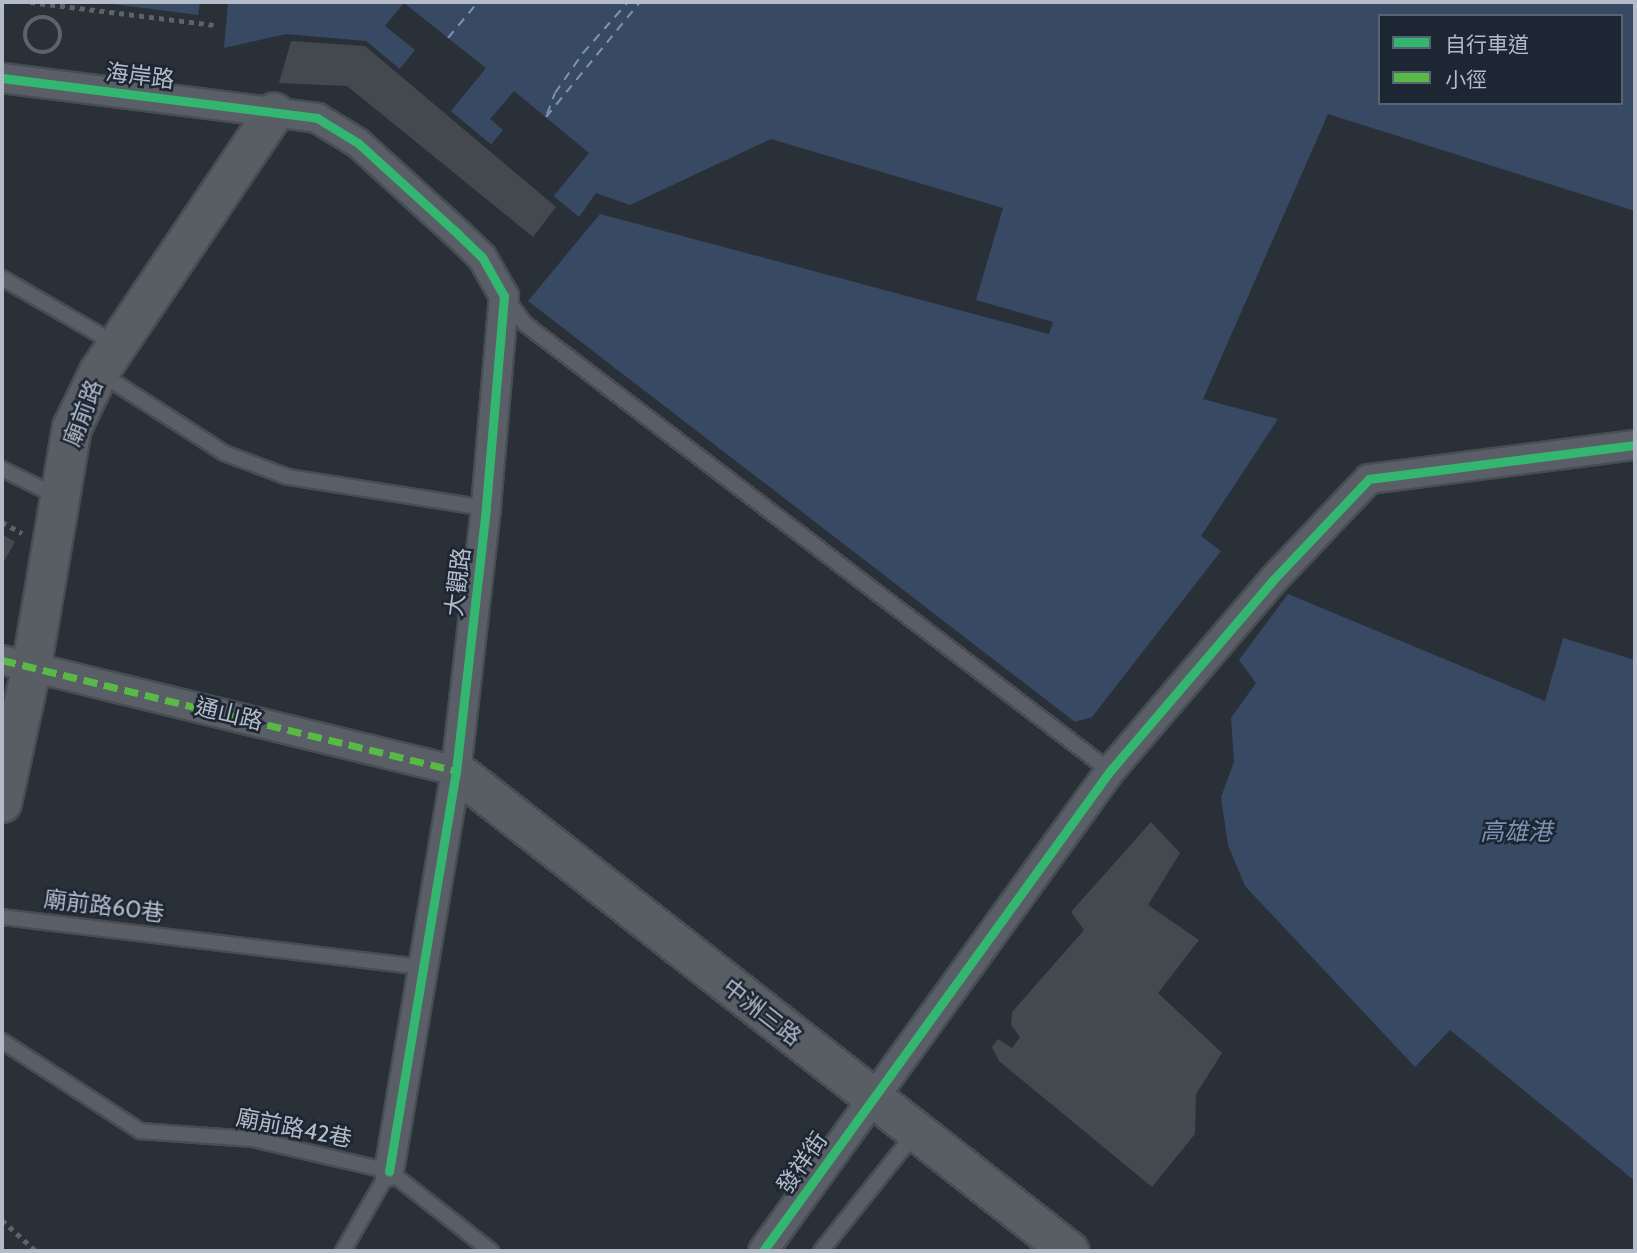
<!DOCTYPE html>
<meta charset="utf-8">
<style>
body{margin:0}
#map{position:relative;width:1637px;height:1253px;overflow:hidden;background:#2a3038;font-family:Cabin,"Noto Sans TC",sans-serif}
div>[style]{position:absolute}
.water>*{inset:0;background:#384963}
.pier>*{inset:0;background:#2a3038}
.ferry>*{height:2px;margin-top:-1px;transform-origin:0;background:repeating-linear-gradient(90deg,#7c92b1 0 9px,transparent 0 16px)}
.building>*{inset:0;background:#444950}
.path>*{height:4.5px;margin-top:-2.25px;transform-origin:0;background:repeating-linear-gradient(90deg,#5d636a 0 5px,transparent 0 10px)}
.path>.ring{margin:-2.25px;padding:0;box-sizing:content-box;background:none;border:4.5px solid #5d636a;border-radius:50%}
.roads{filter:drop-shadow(2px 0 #484c53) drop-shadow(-2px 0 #484c53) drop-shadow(0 2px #484c53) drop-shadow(0 -2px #484c53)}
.lane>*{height:14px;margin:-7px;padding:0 7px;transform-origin:7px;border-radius:7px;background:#5a5e66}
.street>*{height:28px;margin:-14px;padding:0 14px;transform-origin:14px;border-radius:14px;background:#5a5e66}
.secondary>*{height:38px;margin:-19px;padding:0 19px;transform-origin:19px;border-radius:19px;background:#595d64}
.quiet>*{height:7px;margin-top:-3.5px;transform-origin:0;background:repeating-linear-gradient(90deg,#58b947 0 14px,transparent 0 21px)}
.cycleway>*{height:9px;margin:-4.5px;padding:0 4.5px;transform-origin:4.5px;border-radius:4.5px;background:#33b770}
span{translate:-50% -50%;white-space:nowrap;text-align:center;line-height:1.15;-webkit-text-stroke:5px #1d2633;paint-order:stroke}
.street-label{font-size:23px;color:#b4bcc9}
.water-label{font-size:24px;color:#7c92b1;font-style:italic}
.frame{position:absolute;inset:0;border:4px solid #b4bcc9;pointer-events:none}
.legend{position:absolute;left:1378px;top:14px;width:245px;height:91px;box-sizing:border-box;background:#1d2633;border:2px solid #59626f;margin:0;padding:9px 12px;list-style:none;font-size:21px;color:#b4bcc9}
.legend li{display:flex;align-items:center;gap:14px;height:35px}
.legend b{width:35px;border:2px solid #59626f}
</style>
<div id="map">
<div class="water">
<i style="clip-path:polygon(98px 2px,200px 2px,198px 15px)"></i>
<i style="clip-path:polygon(evenodd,228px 2px,1635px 2px,1635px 211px,1328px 114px,1203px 399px,1278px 419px,1201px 536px,1221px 551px,1092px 717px,1075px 722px,528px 301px,600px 214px,1049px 334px,1053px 322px,976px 300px,1003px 208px,771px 139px,630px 205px,596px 193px,579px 217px,366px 41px,286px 34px,224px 48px,228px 2px,1380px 16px,1621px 16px,1621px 103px,1380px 103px,1380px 16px)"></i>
<i style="clip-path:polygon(1288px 594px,1545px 701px,1563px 638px,1635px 660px,1635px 1181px,1450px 1030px,1415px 1067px,1245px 886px,1228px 845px,1221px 797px,1234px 762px,1231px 718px,1256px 683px,1239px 660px)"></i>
</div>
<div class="pier">
<i style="clip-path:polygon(404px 3px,486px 68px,451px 111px,399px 70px,415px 50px,385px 26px)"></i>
<i style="clip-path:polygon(514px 91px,589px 153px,552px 198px,490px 146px,503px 130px,490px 119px)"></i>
</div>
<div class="ferry">
<i style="left:448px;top:38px;width:47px;rotate:-50.2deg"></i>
<i style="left:547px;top:114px;width:22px;rotate:-69deg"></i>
<i style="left:555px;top:93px;width:49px;rotate:-55deg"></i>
<i style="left:583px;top:53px;width:68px;rotate:-48.6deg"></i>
<i style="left:546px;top:117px;width:149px;rotate:-50.7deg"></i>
</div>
<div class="building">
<i style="clip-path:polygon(291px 41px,365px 46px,556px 207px,533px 237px,347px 86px,279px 83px)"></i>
<i style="clip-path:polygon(2px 534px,15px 542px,2px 565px)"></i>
<i style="clip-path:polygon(1151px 822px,1180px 853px,1148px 905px,1199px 940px,1158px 993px,1222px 1053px,1196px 1094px,1195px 1134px,1152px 1187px,999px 1061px,992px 1047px,998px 1039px,1012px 1048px,1020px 1037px,1011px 1025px,1012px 1012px,1084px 930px,1071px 912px)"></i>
</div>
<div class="path">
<i style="left:30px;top:2px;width:185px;rotate:7.1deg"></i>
<i class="ring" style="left:25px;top:17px;width:31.5px;height:31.5px"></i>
<i style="left:2px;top:522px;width:23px;rotate:29deg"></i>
<i style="left:2px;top:1220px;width:46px;rotate:42.4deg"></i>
</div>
<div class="roads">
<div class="lane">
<i style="left:2px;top:278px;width:132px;rotate:30.1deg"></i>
<i style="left:506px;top:298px;width:32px;rotate:54deg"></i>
<i style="left:525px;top:324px;width:736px;rotate:37.38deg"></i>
<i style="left:100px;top:373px;width:148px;rotate:32.8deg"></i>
<i style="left:224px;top:453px;width:68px;rotate:20.6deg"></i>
<i style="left:288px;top:477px;width:200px;rotate:8.9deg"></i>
<i style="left:2px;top:469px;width:61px;rotate:26.1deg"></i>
<i style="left:2px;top:917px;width:425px;rotate:6.8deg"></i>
<i style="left:2px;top:1041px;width:165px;rotate:33.1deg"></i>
<i style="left:140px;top:1131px;width:112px;rotate:4.1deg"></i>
<i style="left:252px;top:1139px;width:141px;rotate:13.1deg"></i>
<i style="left:389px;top:1171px;width:130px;rotate:38.1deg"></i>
<i style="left:343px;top:1251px;width:92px;rotate:-60.1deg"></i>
<i style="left:821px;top:1251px;width:152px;rotate:-51.4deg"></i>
</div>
<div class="street">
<i style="left:2px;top:78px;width:318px;rotate:7.2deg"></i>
<i style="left:317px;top:118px;width:48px;rotate:31.4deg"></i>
<i style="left:358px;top:143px;width:135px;rotate:42.3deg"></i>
<i style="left:458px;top:234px;width:33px;rotate:44deg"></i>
<i style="left:482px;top:257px;width:45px;rotate:60.6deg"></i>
<i style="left:504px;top:296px;width:213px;rotate:94.9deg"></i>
<i style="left:486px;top:508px;width:265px;rotate:96.5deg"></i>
<i style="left:456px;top:771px;width:406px;rotate:99.5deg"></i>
<i style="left:2px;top:660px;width:467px;rotate:13.7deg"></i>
<i style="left:763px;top:1251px;width:592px;rotate:-54.14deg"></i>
<i style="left:1110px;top:771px;width:251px;rotate:-49.5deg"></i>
<i style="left:1273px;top:580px;width:139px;rotate:-46.5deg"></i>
<i style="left:1369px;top:479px;width:268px;rotate:-7.3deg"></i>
</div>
<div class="secondary">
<i style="left:456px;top:771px;width:779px;rotate:38.06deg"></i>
<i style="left:2px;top:803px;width:142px;rotate:-77.8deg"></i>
<i style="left:32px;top:664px;width:239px;rotate:-80.4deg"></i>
<i style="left:72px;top:428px;width:62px;rotate:-64.3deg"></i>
<i style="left:99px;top:372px;width:313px;rotate:-56deg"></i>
</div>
</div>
<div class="quiet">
<i style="left:2px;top:660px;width:467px;rotate:13.7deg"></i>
</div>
<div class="cycleway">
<i style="left:2px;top:78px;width:318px;rotate:7.2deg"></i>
<i style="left:317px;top:118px;width:48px;rotate:31.4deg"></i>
<i style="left:358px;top:143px;width:135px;rotate:42.3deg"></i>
<i style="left:458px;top:234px;width:33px;rotate:44deg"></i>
<i style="left:482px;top:257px;width:45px;rotate:60.6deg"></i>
<i style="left:504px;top:296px;width:213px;rotate:94.9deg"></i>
<i style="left:486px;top:508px;width:265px;rotate:96.5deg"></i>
<i style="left:456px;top:771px;width:406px;rotate:99.5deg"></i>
<i style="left:763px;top:1251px;width:592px;rotate:-54.14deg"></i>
<i style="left:1110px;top:771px;width:251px;rotate:-49.5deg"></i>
<i style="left:1273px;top:580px;width:139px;rotate:-46.5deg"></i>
<i style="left:1369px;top:479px;width:268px;rotate:-7.3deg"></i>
</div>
<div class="street-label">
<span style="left:140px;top:76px;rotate:7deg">海岸路</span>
<span style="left:83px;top:413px;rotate:-69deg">廟前路</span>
<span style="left:458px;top:582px;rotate:-83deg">大觀路</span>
<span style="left:229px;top:714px;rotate:14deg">通山路</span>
<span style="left:104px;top:906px;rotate:7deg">廟前路60巷</span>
<span style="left:762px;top:1012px;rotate:38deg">中洲三路</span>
<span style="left:294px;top:1128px;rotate:11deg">廟前路42巷</span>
<span style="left:802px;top:1163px;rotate:-55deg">發祥街</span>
</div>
<div class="water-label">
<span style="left:1516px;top:832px">高雄港</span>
</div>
<div class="frame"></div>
<ul class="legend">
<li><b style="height:9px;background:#33b770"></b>自行車道</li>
<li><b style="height:9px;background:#58b947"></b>小徑</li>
</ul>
</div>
